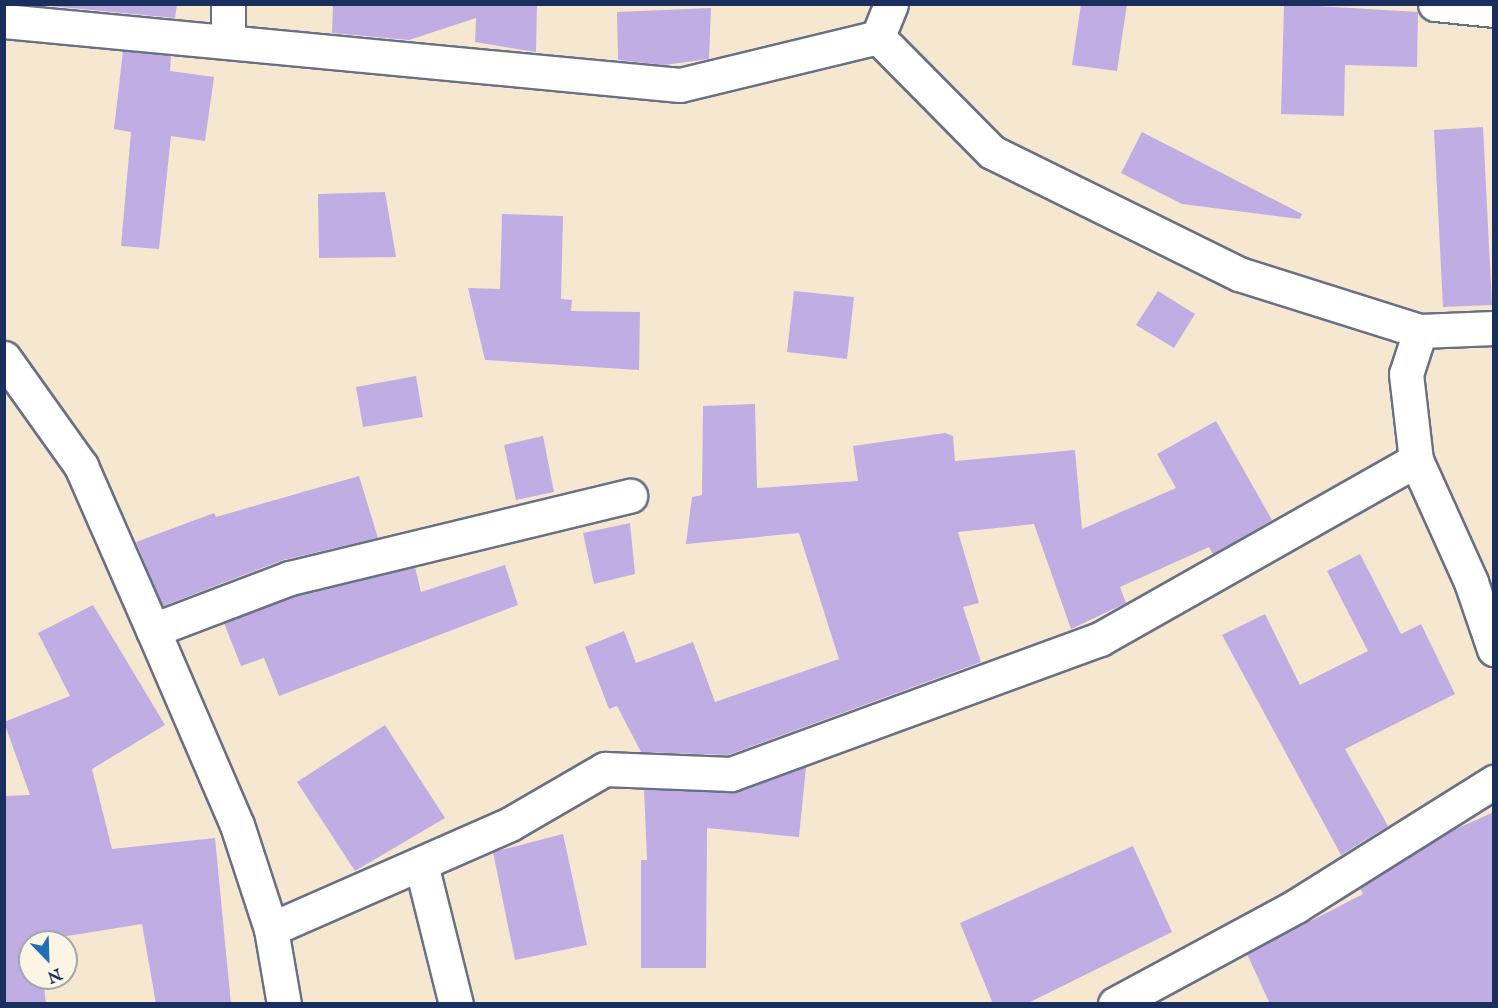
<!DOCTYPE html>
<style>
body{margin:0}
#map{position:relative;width:1498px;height:1008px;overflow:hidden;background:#f6e8d0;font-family:"IM FELL English",serif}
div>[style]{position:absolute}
.building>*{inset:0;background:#c0ade4}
.roads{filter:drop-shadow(2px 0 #687086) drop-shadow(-2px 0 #687086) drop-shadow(0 2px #687086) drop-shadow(0 -2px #687086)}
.street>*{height:33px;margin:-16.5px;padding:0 16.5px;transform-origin:16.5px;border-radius:16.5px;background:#fff}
span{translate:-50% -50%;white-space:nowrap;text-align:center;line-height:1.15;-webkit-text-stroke:4.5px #fcf5e5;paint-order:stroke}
.frame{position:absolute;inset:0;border:6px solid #1b2f5e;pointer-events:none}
.north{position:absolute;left:18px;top:930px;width:60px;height:60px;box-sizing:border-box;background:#fcf5e5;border:2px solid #a2a6af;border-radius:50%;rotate:157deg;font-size:16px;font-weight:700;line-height:24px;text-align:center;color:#1b2f5e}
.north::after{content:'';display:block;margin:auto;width:21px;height:27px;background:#1f6fb2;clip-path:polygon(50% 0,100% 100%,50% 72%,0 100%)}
</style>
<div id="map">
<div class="building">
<i style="clip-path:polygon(29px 4px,177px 4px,175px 18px)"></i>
<i style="clip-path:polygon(333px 4px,537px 4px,536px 52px,475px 42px,476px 18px,409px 40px,332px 33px)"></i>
<i style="clip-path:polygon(1081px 4px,1127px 4px,1117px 71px,1072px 65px)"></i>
<i style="clip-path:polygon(1284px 4px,1418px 12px,1417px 67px,1345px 65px,1344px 116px,1281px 114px)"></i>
<i style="clip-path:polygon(711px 8px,709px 59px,664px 65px,618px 60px,617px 12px)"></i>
<i style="clip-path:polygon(123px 51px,171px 56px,170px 71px,214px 77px,205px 141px,171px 136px,159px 249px,121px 246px,131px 132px,114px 129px)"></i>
<i style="clip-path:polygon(1483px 127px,1492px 305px,1443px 307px,1434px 130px)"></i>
<i style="clip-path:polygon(1142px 132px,1302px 214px,1300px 219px,1182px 204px,1121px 173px)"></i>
<i style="clip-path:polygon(385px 192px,396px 257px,319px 258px,318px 194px)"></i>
<i style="clip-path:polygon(502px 214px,563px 216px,561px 299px,572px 300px,571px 311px,640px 312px,639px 370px,485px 360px,468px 288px,500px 289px)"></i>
<i style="clip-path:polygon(794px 291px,854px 297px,847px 359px,787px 352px)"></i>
<i style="clip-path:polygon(1158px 291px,1195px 314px,1174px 348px,1136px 325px)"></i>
<i style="clip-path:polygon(416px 376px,423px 417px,363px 427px,356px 387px)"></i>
<i style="clip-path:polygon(755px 404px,757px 488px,858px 481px,853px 446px,945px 433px,953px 436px,955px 461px,1075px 450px,1082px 529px,1176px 488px,1157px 454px,1216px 421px,1272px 520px,1213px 554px,1209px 547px,1120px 587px,1126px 603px,1071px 629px,1034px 524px,958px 532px,979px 603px,963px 607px,981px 662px,728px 755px,641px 752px,617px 706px,609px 709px,585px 647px,624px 631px,636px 663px,693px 642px,715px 702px,839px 659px,799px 533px,686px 544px,692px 497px,702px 495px,703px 406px)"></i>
<i style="clip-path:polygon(543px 436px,554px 492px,516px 500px,504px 445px)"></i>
<i style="clip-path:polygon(359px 476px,378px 538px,283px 560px,163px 606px,136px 542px,214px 513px,216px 517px)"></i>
<i style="clip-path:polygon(630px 523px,635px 574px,594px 584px,583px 533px)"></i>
<i style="clip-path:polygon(1360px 554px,1401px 634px,1421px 624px,1455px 694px,1345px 749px,1388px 826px,1341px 855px,1222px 635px,1265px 614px,1300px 685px,1368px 651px,1327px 571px)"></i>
<i style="clip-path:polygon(505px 565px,518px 605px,279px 696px,264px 658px,241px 666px,224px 623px,296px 596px,415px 567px,421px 592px)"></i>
<i style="clip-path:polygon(93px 605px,165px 725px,92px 769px,112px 849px,215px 838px,231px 1004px,156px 1004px,142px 924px,30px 942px,30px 978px,43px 978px,46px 1004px,4px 1004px,4px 796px,30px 795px,4px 722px,70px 696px,38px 633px)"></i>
<i style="clip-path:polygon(385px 725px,445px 818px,355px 871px,297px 782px)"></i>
<i style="clip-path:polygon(806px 767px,799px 837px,707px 828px,706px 968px,641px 968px,641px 860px,647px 860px,644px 789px,731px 793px)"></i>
<i style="clip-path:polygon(1494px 812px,1494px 1004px,1270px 1004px,1247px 954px,1363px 894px,1360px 888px,1447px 833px)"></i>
<i style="clip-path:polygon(563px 834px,587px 945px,515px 960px,493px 852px)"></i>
<i style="clip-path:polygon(1133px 846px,1172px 932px,1026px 1004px,993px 1004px,960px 923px)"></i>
</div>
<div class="roads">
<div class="street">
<i style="left:891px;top:4px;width:35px;rotate:112deg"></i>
<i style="left:878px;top:37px;width:162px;rotate:45.3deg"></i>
<i style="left:992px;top:152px;width:275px;rotate:26.3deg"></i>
<i style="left:1239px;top:274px;width:190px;rotate:17.5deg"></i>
<i style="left:1420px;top:331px;width:45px;rotate:108deg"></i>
<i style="left:1406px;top:374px;width:87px;rotate:83.4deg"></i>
<i style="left:1416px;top:460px;width:134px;rotate:65.7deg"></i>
<i style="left:1471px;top:582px;width:71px;rotate:71.1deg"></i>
<i style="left:1435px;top:4px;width:59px;rotate:5.8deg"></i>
<i style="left:4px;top:21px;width:679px;rotate:5.41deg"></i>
<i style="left:680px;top:85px;width:204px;rotate:-13.6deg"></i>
<i style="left:228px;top:42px;width:38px;rotate:-90deg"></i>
<i style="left:1420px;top:331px;width:74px;rotate:-2.3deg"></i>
<i style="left:4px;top:358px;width:133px;rotate:54.5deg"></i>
<i style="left:81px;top:466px;width:179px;rotate:66.3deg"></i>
<i style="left:153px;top:630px;width:212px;rotate:66.7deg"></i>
<i style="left:237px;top:825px;width:109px;rotate:71.9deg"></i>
<i style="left:271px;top:929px;width:76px;rotate:80.2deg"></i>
<i style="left:153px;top:630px;width:147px;rotate:-20.8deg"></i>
<i style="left:290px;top:578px;width:350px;rotate:-13.6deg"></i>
<i style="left:421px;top:864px;width:144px;rotate:76deg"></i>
<i style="left:271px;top:929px;width:261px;rotate:-23.7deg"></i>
<i style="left:510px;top:824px;width:110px;rotate:-30.1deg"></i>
<i style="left:605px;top:769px;width:126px;rotate:2.3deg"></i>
<i style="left:731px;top:774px;width:393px;rotate:-20.1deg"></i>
<i style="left:1100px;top:639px;width:363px;rotate:-29.5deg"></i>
<i style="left:1115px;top:1004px;width:206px;rotate:-28.4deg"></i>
<i style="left:1296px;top:906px;width:234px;rotate:-32.1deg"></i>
</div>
</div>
<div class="frame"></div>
<div class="north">N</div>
</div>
